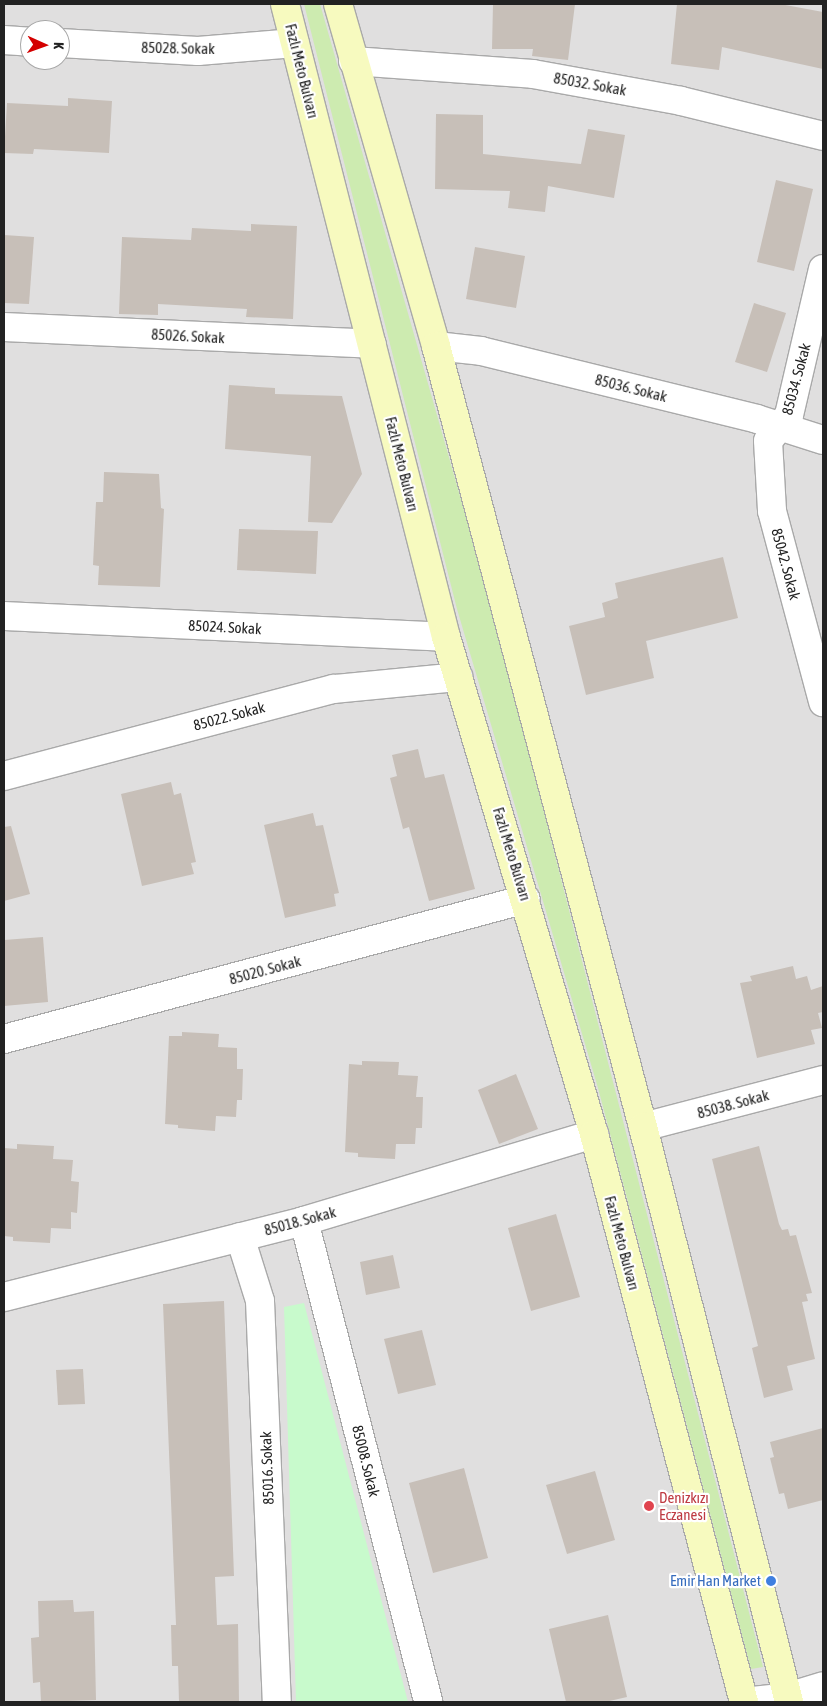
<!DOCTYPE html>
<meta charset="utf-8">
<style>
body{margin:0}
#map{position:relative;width:827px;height:1706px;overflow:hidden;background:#f2efe9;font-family:"Asap Condensed",sans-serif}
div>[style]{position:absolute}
.residential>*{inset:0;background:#e0dfdf}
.grass>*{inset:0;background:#cdebb0}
.park>*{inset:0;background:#c8facc}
.building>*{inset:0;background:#c7bfb8}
.roads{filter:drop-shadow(1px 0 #a9a9a9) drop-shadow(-1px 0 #a9a9a9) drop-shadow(0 1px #a9a9a9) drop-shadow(0 -1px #a9a9a9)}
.street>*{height:28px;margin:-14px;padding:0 14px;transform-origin:14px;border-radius:14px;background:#fff}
.secondary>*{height:28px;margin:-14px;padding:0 14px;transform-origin:14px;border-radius:14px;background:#f7fabf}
.dots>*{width:14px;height:14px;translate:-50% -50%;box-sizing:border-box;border:2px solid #fff;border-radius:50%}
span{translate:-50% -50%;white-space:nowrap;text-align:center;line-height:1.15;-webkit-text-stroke:4.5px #fff;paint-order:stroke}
.street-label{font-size:15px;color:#222}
.health-label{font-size:15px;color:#be3a42}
.left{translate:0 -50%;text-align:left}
.shop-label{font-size:15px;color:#366cbe}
.right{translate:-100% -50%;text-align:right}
.frame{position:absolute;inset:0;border:5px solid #222;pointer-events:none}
.north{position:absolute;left:20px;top:20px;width:50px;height:50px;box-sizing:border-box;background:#fff;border:1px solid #a7a7a7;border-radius:50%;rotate:92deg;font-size:14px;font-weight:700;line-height:20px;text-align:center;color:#222}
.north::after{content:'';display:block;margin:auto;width:18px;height:22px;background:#d40000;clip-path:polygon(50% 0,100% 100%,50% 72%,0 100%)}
</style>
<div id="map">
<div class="residential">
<i style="clip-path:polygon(evenodd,4px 4px,823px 4px,823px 1702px,4px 1702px,4px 4px,30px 30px,60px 30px,60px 60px,30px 60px,30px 30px)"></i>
</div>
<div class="grass">
<i style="clip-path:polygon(304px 4px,320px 4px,489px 598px,763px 1667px,751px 1669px,598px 1088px,457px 609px)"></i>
</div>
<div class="park">
<i style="clip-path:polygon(304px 1303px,375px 1576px,408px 1702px,296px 1702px,284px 1307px)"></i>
</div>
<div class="building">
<i style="clip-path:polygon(493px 4px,575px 4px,568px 60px,532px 56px,533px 49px,492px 49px)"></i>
<i style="clip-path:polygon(677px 4px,780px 4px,823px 12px,823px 69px,722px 47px,719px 70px,671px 64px)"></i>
<i style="clip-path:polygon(68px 98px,112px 101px,109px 153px,34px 149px,33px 154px,4px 153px,7px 103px,68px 106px)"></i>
<i style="clip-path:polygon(436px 114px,483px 115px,483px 154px,581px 164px,588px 129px,625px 135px,614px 198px,548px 186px,545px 212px,508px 208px,510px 191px,435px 189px)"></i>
<i style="clip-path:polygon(776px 180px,813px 189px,794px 271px,757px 262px)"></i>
<i style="clip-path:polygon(251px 224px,297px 226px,293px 319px,246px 317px,247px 309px,158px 304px,158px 315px,119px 314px,122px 237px,191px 240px,192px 228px,251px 231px)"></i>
<i style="clip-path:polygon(4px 235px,34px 237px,29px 304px,4px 303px)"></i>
<i style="clip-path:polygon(475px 247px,525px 256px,516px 308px,466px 299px)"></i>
<i style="clip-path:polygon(754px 303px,786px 313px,767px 372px,735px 362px)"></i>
<i style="clip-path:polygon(229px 385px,275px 388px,275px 394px,342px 396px,362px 474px,332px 523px,308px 522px,311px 456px,225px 449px)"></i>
<i style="clip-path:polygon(104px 472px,159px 474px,161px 508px,164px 509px,160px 587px,98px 585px,99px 566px,93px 565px,96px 502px,103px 502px)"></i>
<i style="clip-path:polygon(239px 529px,318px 531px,316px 574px,237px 570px)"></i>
<i style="clip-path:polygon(723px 557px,738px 618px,646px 641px,654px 678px,586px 695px,569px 626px,605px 617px,602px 603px,618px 598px,615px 583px)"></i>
<i style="clip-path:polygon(418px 749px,425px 778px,444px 774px,475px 889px,429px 901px,409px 827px,403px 829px,390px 778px,397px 776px,392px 755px)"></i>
<i style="clip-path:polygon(171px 782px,174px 795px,181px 793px,196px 862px,191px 863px,194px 874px,142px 886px,121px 794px)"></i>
<i style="clip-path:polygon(313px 813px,316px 826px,323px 825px,339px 893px,334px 894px,336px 906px,285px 918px,264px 825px)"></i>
<i style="clip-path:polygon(11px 826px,30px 894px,4px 901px,4px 827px)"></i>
<i style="clip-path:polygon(43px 937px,48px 1002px,4px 1006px,4px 940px)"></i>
<i style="clip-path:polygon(793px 966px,796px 979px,807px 976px,811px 990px,823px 986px,823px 1012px,818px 1013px,822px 1028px,811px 1030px,815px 1044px,757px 1058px,740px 983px,752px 981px,750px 976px)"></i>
<i style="clip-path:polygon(182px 1032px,219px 1034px,218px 1047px,237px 1048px,237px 1069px,243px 1069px,242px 1100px,237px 1100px,236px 1117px,216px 1116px,215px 1131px,178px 1128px,178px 1125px,165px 1124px,169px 1036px,182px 1036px)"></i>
<i style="clip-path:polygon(362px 1061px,399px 1062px,398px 1075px,418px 1076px,416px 1097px,423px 1097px,422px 1128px,416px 1128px,415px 1144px,396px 1144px,395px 1159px,358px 1157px,358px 1153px,345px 1152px,349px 1064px,362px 1065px)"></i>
<i style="clip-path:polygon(516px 1074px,538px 1129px,499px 1144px,478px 1090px)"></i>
<i style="clip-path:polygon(17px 1144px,54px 1146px,53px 1159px,73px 1160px,71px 1181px,79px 1182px,77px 1213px,71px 1212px,71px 1229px,51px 1228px,50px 1243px,13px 1241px,13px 1237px,4px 1236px,4px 1148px,17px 1149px)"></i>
<i style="clip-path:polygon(759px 1146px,779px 1224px,782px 1230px,788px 1229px,790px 1236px,796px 1235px,812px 1293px,806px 1294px,808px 1301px,802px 1302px,815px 1359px,787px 1366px,793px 1390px,764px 1398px,752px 1348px,758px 1346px,712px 1159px)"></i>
<i style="clip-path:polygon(556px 1214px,580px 1297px,531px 1311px,508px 1228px)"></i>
<i style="clip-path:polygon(393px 1255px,400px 1288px,366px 1295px,360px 1262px)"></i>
<i style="clip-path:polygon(224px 1301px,234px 1576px,215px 1577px,217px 1625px,238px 1624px,239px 1702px,179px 1702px,178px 1666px,172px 1666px,171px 1625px,176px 1625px,163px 1304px)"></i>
<i style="clip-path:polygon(422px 1330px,436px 1385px,398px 1394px,384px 1339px)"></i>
<i style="clip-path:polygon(83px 1369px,85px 1404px,58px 1405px,56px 1370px)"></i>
<i style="clip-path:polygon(823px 1428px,823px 1500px,788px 1509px,784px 1493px,779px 1494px,770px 1458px,774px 1457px,770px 1442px)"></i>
<i style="clip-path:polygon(464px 1468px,488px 1558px,433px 1573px,409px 1483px)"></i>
<i style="clip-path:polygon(595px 1471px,615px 1540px,567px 1554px,546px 1485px)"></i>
<i style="clip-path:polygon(73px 1600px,74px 1612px,94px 1611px,96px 1700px,41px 1702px,40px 1682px,33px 1683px,31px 1638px,39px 1637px,38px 1601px)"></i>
<i style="clip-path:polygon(608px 1615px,627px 1697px,605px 1702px,566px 1702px,549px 1629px)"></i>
</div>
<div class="roads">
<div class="street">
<i style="left:4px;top:40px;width:26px;rotate:4deg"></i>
<i style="left:60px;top:43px;width:138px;rotate:3.3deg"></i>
<i style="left:198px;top:51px;width:97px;rotate:-4.7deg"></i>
<i style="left:353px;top:61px;width:180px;rotate:4.1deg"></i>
<i style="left:533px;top:74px;width:150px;rotate:10.3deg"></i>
<i style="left:681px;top:101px;width:146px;rotate:13.8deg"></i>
<i style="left:823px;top:269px;width:150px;rotate:103.1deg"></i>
<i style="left:789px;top:415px;width:33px;rotate:129deg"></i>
<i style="left:768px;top:441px;width:70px;rotate:86.7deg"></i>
<i style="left:772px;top:511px;width:198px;rotate:75deg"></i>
<i style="left:4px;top:327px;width:368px;rotate:2.6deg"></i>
<i style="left:436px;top:346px;width:45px;rotate:6.3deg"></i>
<i style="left:481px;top:351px;width:284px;rotate:13.8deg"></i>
<i style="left:757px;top:419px;width:69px;rotate:17.7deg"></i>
<i style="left:4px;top:616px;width:442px;rotate:2.7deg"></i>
<i style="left:4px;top:776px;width:341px;rotate:-14.8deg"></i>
<i style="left:334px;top:689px;width:125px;rotate:-5.5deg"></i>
<i style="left:4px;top:1039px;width:540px;rotate:-15.01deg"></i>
<i style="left:643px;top:1127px;width:186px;rotate:-14.6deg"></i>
<i style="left:304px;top:1221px;width:497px;rotate:75.5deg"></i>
<i style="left:240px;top:1237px;width:67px;rotate:72.6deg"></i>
<i style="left:260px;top:1301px;width:401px;rotate:87.6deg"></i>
<i style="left:4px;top:1297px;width:309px;rotate:-14.2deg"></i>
<i style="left:304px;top:1221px;width:303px;rotate:-16.7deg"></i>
<i style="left:743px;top:1702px;width:45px;rotate:-6.3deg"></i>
<i style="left:788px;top:1697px;width:37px;rotate:-17deg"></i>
</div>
<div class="secondary">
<i style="left:285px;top:4px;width:653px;rotate:75.73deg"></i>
<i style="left:446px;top:637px;width:519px;rotate:73.42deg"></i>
<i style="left:594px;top:1134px;width:587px;rotate:75.21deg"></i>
<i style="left:338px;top:4px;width:356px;rotate:74deg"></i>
<i style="left:436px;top:346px;width:808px;rotate:75.16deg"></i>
<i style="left:643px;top:1127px;width:593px;rotate:75.75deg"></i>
</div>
</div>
<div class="dots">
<i style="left:649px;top:1506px;background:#e0444e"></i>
<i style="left:771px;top:1581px;background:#3f7fe0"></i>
</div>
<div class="street-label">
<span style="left:178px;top:48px;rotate:1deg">85028. Sokak</span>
<span style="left:302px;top:71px;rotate:76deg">Fazlı Meto Bulvarı</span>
<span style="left:590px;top:84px;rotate:10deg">85032. Sokak</span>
<span style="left:188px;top:336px;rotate:3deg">85026. Sokak</span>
<span style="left:796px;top:379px;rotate:-75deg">85034. Sokak</span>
<span style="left:631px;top:388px;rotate:14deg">85036. Sokak</span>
<span style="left:402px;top:464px;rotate:76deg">Fazlı Meto Bulvarı</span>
<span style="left:786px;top:564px;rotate:75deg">85042. Sokak</span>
<span style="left:225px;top:627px;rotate:3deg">85024. Sokak</span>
<span style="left:229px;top:716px;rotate:-15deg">85022. Sokak</span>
<span style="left:512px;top:854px;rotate:73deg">Fazlı Meto Bulvarı</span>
<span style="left:265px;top:970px;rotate:-15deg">85020. Sokak</span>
<span style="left:733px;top:1104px;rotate:-15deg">85038. Sokak</span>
<span style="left:300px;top:1221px;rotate:-15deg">85018. Sokak</span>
<span style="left:622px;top:1243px;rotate:75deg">Fazlı Meto Bulvarı</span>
<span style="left:366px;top:1461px;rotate:76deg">85008. Sokak</span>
<span style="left:267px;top:1468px;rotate:-92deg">85016. Sokak</span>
</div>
<div class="health-label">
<span class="left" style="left:659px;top:1506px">Denizkızı<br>Eczanesi</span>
</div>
<div class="shop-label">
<span class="right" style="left:761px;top:1581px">Emir Han Market</span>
</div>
<div class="frame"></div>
<div class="north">K</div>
</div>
